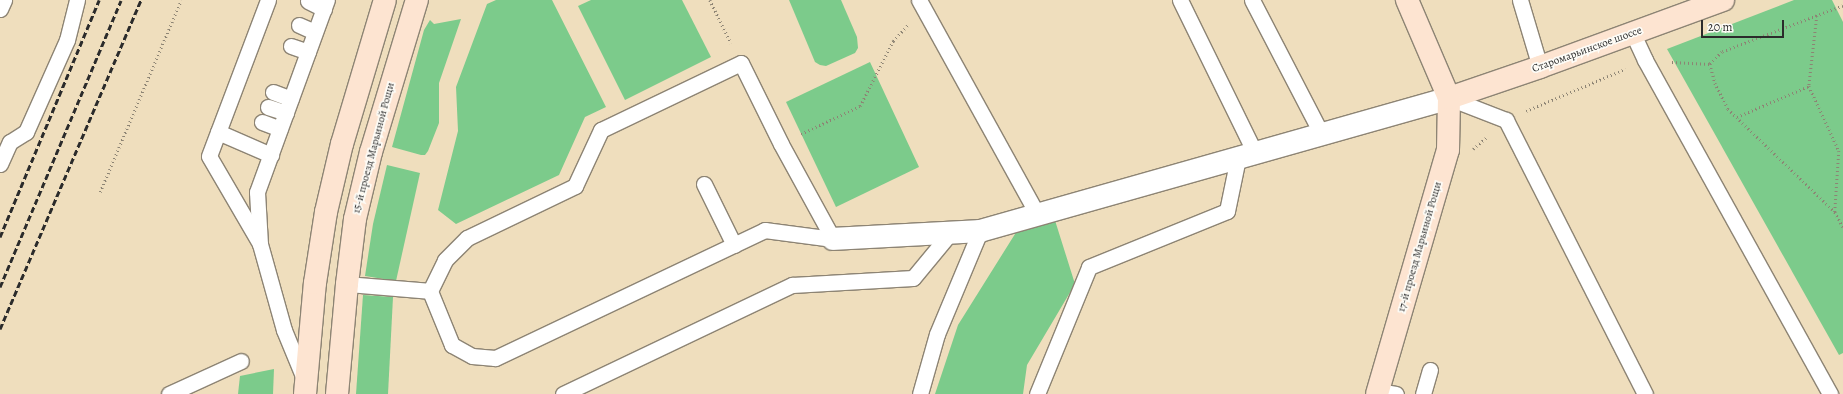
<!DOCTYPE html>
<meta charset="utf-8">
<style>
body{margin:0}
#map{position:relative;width:1843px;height:394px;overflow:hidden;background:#efdebd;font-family:Alegreya,serif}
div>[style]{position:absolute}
.green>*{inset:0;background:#7ccb8b}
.path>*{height:2.5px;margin-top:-1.25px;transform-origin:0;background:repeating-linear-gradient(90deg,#8d8474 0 1px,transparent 0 4px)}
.roads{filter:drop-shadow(1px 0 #8d8474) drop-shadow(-1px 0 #8d8474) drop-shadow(0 1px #8d8474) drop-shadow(0 -1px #8d8474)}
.lane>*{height:15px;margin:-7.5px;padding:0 7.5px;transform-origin:7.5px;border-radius:7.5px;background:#fff}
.street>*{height:22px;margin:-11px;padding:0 11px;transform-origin:11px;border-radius:11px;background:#fff}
.secondary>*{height:22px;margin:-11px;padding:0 11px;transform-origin:11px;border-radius:11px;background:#fde4d1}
.rail>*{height:3px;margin-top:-1.5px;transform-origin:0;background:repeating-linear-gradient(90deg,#2b2b2b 0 6px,transparent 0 9px)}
span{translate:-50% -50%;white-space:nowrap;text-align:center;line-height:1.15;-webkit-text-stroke:3.5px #fdfcf7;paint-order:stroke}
.street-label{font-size:11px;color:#2b2b2b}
.scale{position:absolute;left:1701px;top:20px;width:83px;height:18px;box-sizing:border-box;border:2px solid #2b2b2b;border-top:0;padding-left:5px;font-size:12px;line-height:14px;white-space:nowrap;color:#2b2b2b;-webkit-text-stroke:3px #fdfcf7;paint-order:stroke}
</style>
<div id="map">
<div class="green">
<i style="clip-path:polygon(496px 0,552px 0,606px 107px,585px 117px,559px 175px,456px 224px,438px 210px,458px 131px,456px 87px,487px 4px)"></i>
<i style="clip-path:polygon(591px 0,682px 0,711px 57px,625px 100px,578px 6px)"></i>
<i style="clip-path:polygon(789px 0,841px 0,857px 37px,858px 48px,855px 53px,826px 66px,820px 65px,815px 62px)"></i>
<i style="clip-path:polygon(1794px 0,1832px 0,1843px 22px,1843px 353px,1839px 355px,1667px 49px)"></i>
<i style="clip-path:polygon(461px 19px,439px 83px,439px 123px,428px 151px,425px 155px,421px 155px,392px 147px,424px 30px,430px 20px,434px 24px)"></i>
<i style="clip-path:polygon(870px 62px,919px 167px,836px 207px,786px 102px)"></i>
<i style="clip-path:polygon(387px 165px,420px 173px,396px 281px,365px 276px,373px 224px)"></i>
<i style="clip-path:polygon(1053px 214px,1075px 284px,1027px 365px,1023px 394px,935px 394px,958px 325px,1020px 226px)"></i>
<i style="clip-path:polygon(363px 295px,393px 297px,388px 394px,356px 394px)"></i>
<i style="clip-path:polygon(274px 369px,273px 394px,238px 394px,240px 376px)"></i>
</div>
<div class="path">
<i style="left:710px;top:0;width:48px;rotate:64deg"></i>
<i style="left:1843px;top:6px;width:129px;rotate:159.2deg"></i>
<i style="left:1722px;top:52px;width:17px;rotate:135deg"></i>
<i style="left:1710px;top:64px;width:20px;rotate:75deg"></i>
<i style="left:1715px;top:83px;width:29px;rotate:63deg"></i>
<i style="left:1728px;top:109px;width:149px;rotate:43.9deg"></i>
<i style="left:1835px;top:212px;width:17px;rotate:62deg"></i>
<i style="left:1817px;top:16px;width:70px;rotate:96.5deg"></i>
<i style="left:1809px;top:86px;width:72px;rotate:65.2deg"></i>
<i style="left:1839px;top:151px;width:61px;rotate:93.8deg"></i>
<i style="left:1672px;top:62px;width:38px;rotate:3deg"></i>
<i style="left:1526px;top:111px;width:108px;rotate:-23deg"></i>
<i style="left:1737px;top:117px;width:78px;rotate:-23.3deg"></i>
<i style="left:801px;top:134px;width:65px;rotate:-25.4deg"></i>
<i style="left:860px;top:106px;width:73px;rotate:-63.1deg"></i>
<i style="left:893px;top:41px;width:23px;rotate:-47deg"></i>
<i style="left:1473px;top:149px;width:18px;rotate:-41deg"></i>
<i style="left:100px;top:192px;width:208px;rotate:-67.1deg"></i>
</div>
<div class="roads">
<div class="lane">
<i style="left:919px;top:0;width:244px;rotate:61.1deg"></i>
<i style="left:1180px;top:0;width:170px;rotate:63.9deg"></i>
<i style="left:1252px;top:0;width:150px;rotate:62.6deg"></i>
<i style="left:1520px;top:0;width:70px;rotate:73.4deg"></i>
<i style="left:308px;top:1px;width:18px;rotate:27deg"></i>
<i style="left:0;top:9px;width:10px;rotate:-66deg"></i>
<i style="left:299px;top:25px;width:17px;rotate:24deg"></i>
<i style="left:1633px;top:34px;width:29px;rotate:65deg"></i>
<i style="left:1645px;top:60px;width:382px;rotate:61deg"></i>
<i style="left:291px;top:46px;width:18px;rotate:19deg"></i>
<i style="left:741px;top:63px;width:90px;rotate:63.7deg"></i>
<i style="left:781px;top:144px;width:108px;rotate:61.3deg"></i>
<i style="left:833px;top:239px;width:69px;rotate:-172.5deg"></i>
<i style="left:765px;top:230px;width:299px;rotate:154.6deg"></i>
<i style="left:495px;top:358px;width:23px;rotate:-175deg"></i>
<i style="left:472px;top:356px;width:23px;rotate:-151deg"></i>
<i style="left:452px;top:345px;width:58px;rotate:-112.2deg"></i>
<i style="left:430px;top:291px;width:34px;rotate:-64deg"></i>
<i style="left:445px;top:260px;width:31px;rotate:-45deg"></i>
<i style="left:467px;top:238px;width:120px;rotate:-25.7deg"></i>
<i style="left:575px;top:186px;width:62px;rotate:-65.1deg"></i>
<i style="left:601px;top:130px;width:155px;rotate:-25.6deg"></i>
<i style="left:273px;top:92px;width:19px;rotate:21deg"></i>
<i style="left:1449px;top:98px;width:61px;rotate:21.1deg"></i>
<i style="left:1506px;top:120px;width:307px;rotate:63.1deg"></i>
<i style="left:268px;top:107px;width:19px;rotate:18deg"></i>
<i style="left:262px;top:122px;width:19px;rotate:21deg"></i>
<i style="left:218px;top:132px;width:58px;rotate:23.5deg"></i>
<i style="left:0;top:164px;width:24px;rotate:-66deg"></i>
<i style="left:10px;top:142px;width:19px;rotate:-32deg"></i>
<i style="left:26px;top:132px;width:101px;rotate:-66deg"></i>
<i style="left:67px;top:40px;width:41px;rotate:-76deg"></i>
<i style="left:704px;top:184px;width:68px;rotate:63.8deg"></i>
<i style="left:259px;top:242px;width:99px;rotate:-120.2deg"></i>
<i style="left:209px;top:156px;width:167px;rotate:-69.3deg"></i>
<i style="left:347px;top:284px;width:83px;rotate:4.8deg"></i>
<i style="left:305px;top:381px;width:55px;rotate:-112.4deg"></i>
<i style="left:284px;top:330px;width:89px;rotate:-105.6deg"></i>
<i style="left:260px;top:244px;width:52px;rotate:-93.3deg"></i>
<i style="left:257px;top:192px;width:204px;rotate:-70deg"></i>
<i style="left:1378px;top:391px;width:18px;rotate:9deg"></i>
<i style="left:169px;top:394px;width:79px;rotate:-24.6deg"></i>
<i style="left:563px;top:394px;width:254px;rotate:-25.5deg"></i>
<i style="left:792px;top:285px;width:121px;rotate:-3.3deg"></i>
<i style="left:913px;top:278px;width:60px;rotate:-50.4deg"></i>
<i style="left:920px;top:394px;width:62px;rotate:-74.2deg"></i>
<i style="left:937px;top:334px;width:112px;rotate:-67.3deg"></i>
<i style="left:1037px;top:394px;width:137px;rotate:-67.7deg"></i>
<i style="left:1089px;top:267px;width:149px;rotate:-22.1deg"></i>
<i style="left:1227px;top:211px;width:54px;rotate:-78.3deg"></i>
<i style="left:1423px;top:394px;width:25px;rotate:-74deg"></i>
</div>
<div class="street">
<i style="left:833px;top:239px;width:147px;rotate:-3.1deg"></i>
<i style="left:980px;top:231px;width:487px;rotate:-15.8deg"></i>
</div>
<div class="secondary">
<i style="left:1449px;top:98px;width:96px;rotate:-18.8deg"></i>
<i style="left:1540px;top:67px;width:195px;rotate:-20.1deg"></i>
<i style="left:305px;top:394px;width:111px;rotate:-84.9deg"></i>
<i style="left:315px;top:283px;width:72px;rotate:-81.2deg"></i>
<i style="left:326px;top:212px;width:70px;rotate:-76.8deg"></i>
<i style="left:342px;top:144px;width:150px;rotate:-73.4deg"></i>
<i style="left:337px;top:394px;width:110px;rotate:-84.8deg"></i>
<i style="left:347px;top:284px;width:65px;rotate:-83deg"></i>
<i style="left:355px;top:219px;width:69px;rotate:-76.6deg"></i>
<i style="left:371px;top:152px;width:159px;rotate:-73.2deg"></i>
<i style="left:1377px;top:394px;width:254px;rotate:-73.8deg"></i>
<i style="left:1448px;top:150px;width:52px;rotate:-88.9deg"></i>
<i style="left:1449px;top:98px;width:107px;rotate:-113.2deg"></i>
</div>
</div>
<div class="rail">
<i style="left:0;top:237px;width:257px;rotate:-67.3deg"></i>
<i style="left:0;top:287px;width:311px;rotate:-67.1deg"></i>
<i style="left:0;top:329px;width:358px;rotate:-66.8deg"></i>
</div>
<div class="street-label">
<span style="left:1587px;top:50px;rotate:-20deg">Старомарьинское шоссе</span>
<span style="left:374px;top:148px;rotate:-75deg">15-й проезд Марьиной Рощи</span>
<span style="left:1420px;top:247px;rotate:-74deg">17-й проезд Марьиной Рощи</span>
</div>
<div class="scale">20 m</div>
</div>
